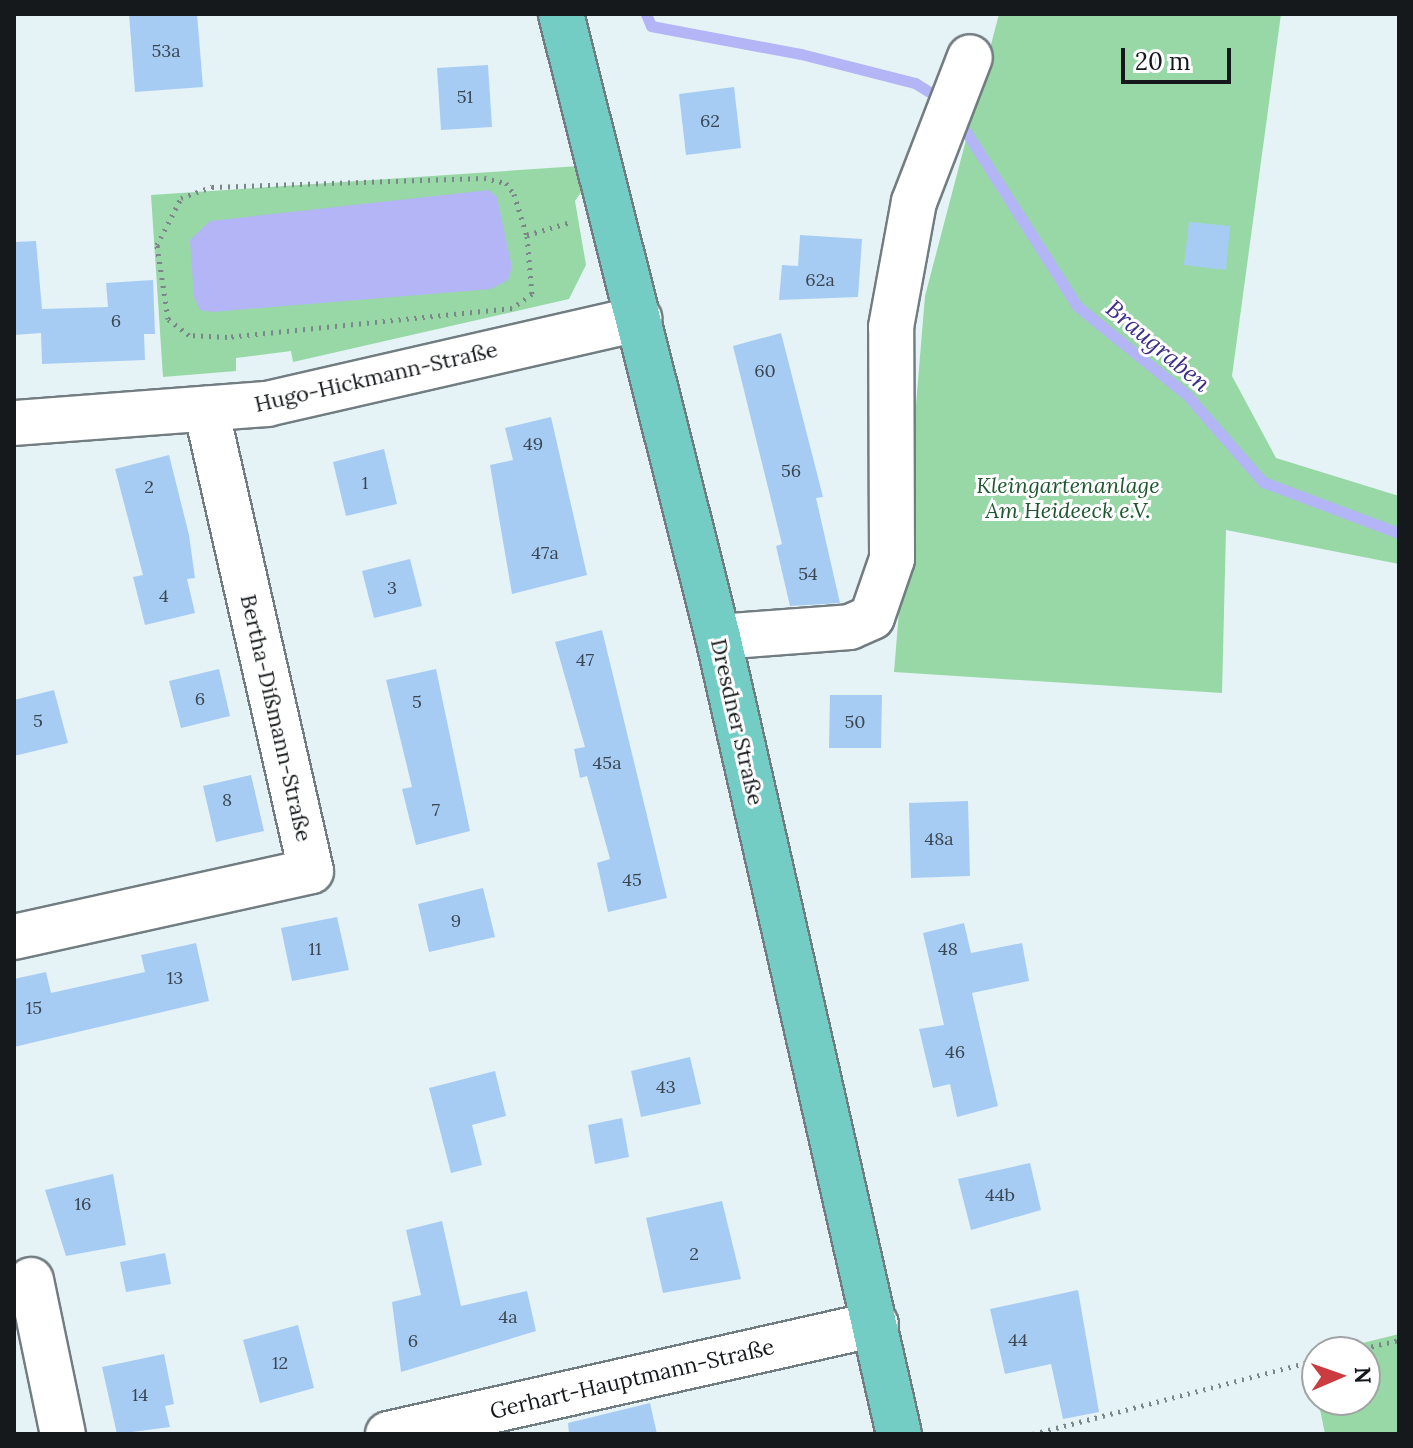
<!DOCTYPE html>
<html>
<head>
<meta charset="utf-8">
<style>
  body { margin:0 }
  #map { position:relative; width:1413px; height:1448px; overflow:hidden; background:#e5f3f6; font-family:Lora,serif }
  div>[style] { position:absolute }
  .green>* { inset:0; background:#97d8a6 }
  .water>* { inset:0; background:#b4b5f6 }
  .stream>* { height:11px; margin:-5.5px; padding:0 5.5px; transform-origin:5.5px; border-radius:5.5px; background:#b4b5f6 }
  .building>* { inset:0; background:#a7ccf4 }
  .path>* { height:5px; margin-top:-2.5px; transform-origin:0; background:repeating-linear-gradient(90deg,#7c8588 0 2px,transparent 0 8px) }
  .roads { filter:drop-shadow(2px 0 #727d81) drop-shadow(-2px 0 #727d81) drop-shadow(0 2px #727d81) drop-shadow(0 -2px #727d81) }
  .minor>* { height:44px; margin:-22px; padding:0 22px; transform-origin:22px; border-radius:22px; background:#fff }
  .major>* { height:44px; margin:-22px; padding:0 22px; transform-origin:22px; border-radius:22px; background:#73cdc5 }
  span { translate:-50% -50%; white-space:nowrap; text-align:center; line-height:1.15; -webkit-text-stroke:6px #fff; paint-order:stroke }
  .number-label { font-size:18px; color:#3a4651 }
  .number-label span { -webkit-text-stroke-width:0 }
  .street-label { font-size:22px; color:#15191b }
  .park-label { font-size:22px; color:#1f5730; font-style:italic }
  .water-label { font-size:24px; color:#3b2e88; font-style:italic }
  .frame { position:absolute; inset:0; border:16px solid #15191b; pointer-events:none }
  .north { position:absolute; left:1301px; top:1336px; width:80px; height:80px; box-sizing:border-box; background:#fff; border:2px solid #a1a3a4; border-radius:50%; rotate:88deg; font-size:22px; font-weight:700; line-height:32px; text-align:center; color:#15191b }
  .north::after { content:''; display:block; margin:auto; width:28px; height:36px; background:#cb3c41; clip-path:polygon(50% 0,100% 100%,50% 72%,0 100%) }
  .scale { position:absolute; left:1121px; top:48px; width:110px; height:36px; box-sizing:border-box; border:4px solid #15191b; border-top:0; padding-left:10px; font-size:24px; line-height:28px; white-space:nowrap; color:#15191b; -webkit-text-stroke:6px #fff; paint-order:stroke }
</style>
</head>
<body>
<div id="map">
  <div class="green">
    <i style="clip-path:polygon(999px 14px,1281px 14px,1232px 376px,1276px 458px,1399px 496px,1399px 564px,1226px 530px,1222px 693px,894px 672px,925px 296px)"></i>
    <i style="clip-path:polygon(579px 166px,584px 188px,575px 201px,586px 265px,569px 299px,293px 362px,291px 351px,236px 358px,236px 371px,163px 377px,151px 195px)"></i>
    <i style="clip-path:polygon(1399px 1334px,1399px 1434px,1325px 1434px,1318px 1400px,1365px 1400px,1365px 1352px,1326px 1352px)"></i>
  </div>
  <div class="water">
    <i style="clip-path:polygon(489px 190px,497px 197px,512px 267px,508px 280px,491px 289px,212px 312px,200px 310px,194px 297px,190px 240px,210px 221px)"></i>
  </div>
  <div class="stream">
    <i style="left:646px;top:14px;width:13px;rotate:67deg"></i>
    <i style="left:651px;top:26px;width:153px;rotate:10.6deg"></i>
    <i style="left:801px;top:54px;width:118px;rotate:14.3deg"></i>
    <i style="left:915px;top:83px;width:32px;rotate:32deg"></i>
    <i style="left:958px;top:119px;width:222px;rotate:57.5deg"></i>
    <i style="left:1077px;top:306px;width:141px;rotate:39deg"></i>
    <i style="left:1187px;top:395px;width:116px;rotate:48.9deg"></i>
    <i style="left:1263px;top:482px;width:145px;rotate:20.6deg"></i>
  </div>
  <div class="building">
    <i style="clip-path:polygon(129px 14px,197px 14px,203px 87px,135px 92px)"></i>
    <i style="clip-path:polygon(488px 65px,492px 127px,441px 130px,437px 68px)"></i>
    <i style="clip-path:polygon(734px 87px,741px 148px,686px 155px,679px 94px)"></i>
    <i style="clip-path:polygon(1189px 222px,1230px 226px,1226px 270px,1184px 265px)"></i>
    <i style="clip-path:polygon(800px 235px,862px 239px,858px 297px,779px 300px,782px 265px,798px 266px)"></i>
    <i style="clip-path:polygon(36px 241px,42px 309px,108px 307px,106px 283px,153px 280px,155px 334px,144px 334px,145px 360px,42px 364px,41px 333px,14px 335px,14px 242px)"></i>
    <i style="clip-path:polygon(781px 333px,823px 497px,816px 498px,840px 603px,790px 606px,776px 546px,782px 544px,733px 346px)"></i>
    <i style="clip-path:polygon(551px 417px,587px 575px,512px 594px,490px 465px,513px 460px,505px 428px)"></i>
    <i style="clip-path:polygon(384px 449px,397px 504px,346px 516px,333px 462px)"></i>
    <i style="clip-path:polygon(169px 455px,189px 535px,195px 578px,187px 579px,195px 613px,145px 625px,133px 577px,143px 575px,115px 469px)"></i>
    <i style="clip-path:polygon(410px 559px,422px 606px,374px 618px,362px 571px)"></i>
    <i style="clip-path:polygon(602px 630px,667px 898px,608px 912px,597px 863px,610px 859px,587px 776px,580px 778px,574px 749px,585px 747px,555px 642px)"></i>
    <i style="clip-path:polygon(219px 669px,230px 716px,181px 728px,169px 681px)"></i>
    <i style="clip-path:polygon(436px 669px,470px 831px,416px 845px,402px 789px,412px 787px,386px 680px)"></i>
    <i style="clip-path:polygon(54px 690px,68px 743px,14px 756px,14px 700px)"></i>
    <i style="clip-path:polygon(830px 695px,882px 695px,881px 748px,829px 748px)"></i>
    <i style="clip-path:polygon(251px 775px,264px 831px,216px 842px,203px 786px)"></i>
    <i style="clip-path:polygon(968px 801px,970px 876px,911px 878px,909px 803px)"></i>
    <i style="clip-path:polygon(483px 888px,495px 937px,429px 952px,418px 904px)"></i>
    <i style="clip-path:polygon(337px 917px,349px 970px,292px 981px,281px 928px)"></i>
    <i style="clip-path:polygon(964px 923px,971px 953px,1022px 943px,1029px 981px,972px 993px,998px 1106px,957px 1117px,950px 1084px,933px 1088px,919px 1029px,944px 1025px,923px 933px)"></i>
    <i style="clip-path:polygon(196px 943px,209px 1001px,14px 1047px,14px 979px,46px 972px,51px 993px,145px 972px,141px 955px)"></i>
    <i style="clip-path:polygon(690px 1057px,701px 1104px,641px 1117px,631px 1071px)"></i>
    <i style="clip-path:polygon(495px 1071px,506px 1116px,472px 1125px,482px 1165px,451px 1173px,429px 1088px)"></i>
    <i style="clip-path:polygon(622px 1118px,629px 1157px,595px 1164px,588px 1125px)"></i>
    <i style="clip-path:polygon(1030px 1163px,1041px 1210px,971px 1230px,958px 1179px)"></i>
    <i style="clip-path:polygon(113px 1174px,126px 1245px,66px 1256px,45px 1190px)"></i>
    <i style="clip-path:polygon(722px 1201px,741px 1279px,663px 1293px,646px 1218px)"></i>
    <i style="clip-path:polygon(442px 1221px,461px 1306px,527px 1291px,536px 1331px,401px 1372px,392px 1302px,421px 1295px,406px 1230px)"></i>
    <i style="clip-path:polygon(165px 1253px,171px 1284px,126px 1292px,120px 1262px)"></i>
    <i style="clip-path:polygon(1078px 1290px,1099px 1412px,1063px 1419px,1051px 1364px,1005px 1374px,990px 1309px)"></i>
    <i style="clip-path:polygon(298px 1325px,314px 1388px,260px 1403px,243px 1340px)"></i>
    <i style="clip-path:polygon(164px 1354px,174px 1404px,165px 1406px,170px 1427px,117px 1434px,102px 1367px)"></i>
    <i style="clip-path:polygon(650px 1403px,657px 1434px,569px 1434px,568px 1423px)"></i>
  </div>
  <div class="path">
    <i style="left:484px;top:178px;width:23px;rotate:13deg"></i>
    <i style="left:506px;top:183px;width:14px;rotate:54deg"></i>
    <i style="left:514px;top:194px;width:44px;rotate:72.8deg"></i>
    <i style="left:527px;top:236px;width:58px;rotate:85.1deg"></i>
    <i style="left:532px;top:294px;width:24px;rotate:145deg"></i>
    <i style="left:512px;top:308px;width:286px;rotate:174.2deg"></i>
    <i style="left:227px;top:337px;width:38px;rotate:-177deg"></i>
    <i style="left:189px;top:335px;width:26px;rotate:-143deg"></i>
    <i style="left:168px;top:319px;width:75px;rotate:-98.5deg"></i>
    <i style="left:157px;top:245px;width:53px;rotate:-62.9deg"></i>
    <i style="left:181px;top:198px;width:33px;rotate:-20deg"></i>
    <i style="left:212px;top:187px;width:272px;rotate:-1.9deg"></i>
    <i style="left:527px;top:235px;width:46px;rotate:-16.5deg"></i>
    <i style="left:1348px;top:1352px;width:52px;rotate:-13.2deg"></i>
    <i style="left:1033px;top:1434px;width:293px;rotate:-14.6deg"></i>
  </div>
  <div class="roads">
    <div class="minor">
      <i style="left:14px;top:423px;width:254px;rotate:-4.3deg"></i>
      <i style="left:267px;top:404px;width:382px;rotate:-12.9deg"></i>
      <i style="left:718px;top:637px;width:132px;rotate:-4.3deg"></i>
      <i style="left:850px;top:627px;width:24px;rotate:-24deg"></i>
      <i style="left:872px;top:617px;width:61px;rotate:-71deg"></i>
      <i style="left:892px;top:559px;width:232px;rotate:-90.2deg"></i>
      <i style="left:891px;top:327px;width:127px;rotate:-79.6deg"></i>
      <i style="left:914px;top:202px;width:155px;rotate:-68.9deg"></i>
      <i style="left:14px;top:937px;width:304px;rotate:-12.5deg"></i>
      <i style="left:311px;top:871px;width:474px;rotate:-102.8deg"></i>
      <i style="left:31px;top:1280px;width:157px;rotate:78.3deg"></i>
      <i style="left:388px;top:1434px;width:500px;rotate:-12.7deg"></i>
    </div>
    <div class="major">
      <i style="left:561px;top:14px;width:642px;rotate:75.86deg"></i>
      <i style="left:718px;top:637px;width:817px;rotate:77.21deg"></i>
    </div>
  </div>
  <div class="number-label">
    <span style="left:166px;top:51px">53a</span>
    <span style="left:465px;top:97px">51</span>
    <span style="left:710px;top:121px">62</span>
    <span style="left:820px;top:280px">62a</span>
    <span style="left:116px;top:321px">6</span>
    <span style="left:765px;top:371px">60</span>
    <span style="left:533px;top:444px">49</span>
    <span style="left:791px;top:471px">56</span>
    <span style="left:365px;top:483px">1</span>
    <span style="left:149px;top:487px">2</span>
    <span style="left:545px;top:553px">47a</span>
    <span style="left:808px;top:574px">54</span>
    <span style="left:392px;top:588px">3</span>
    <span style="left:164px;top:596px">4</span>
    <span style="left:585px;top:660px">47</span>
    <span style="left:200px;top:699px">6</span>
    <span style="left:417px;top:702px">5</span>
    <span style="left:38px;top:721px">5</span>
    <span style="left:855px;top:722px">50</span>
    <span style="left:607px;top:763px">45a</span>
    <span style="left:227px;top:800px">8</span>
    <span style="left:436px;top:810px">7</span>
    <span style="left:939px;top:839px">48a</span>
    <span style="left:632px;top:880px">45</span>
    <span style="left:456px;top:921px">9</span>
    <span style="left:315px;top:949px">11</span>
    <span style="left:948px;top:949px">48</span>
    <span style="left:175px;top:978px">13</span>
    <span style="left:34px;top:1008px">15</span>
    <span style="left:955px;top:1052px">46</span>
    <span style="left:666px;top:1087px">43</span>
    <span style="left:1000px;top:1195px">44b</span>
    <span style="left:83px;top:1204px">16</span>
    <span style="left:694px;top:1254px">2</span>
    <span style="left:508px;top:1317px">4a</span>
    <span style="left:1018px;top:1340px">44</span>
    <span style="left:413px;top:1341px">6</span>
    <span style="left:280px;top:1363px">12</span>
    <span style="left:140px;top:1395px">14</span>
  </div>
  <div class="street-label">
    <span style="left:376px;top:377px;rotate:-13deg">Hugo-Hickmann-Straße</span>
    <span style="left:276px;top:718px;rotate:77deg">Bertha-Dißmann-Straße</span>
    <span style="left:737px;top:722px;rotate:77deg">Dresdner Straße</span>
    <span style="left:632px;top:1379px;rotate:-13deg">Gerhart-Hauptmann-Straße</span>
  </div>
  <div class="park-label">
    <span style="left:1068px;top:498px">Kleingartenanlage<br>Am Heideeck e.V.</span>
  </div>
  <div class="water-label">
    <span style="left:1158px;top:346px;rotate:40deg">Braugraben</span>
  </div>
  <div class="frame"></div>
  <div class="north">N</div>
  <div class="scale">20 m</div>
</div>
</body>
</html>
